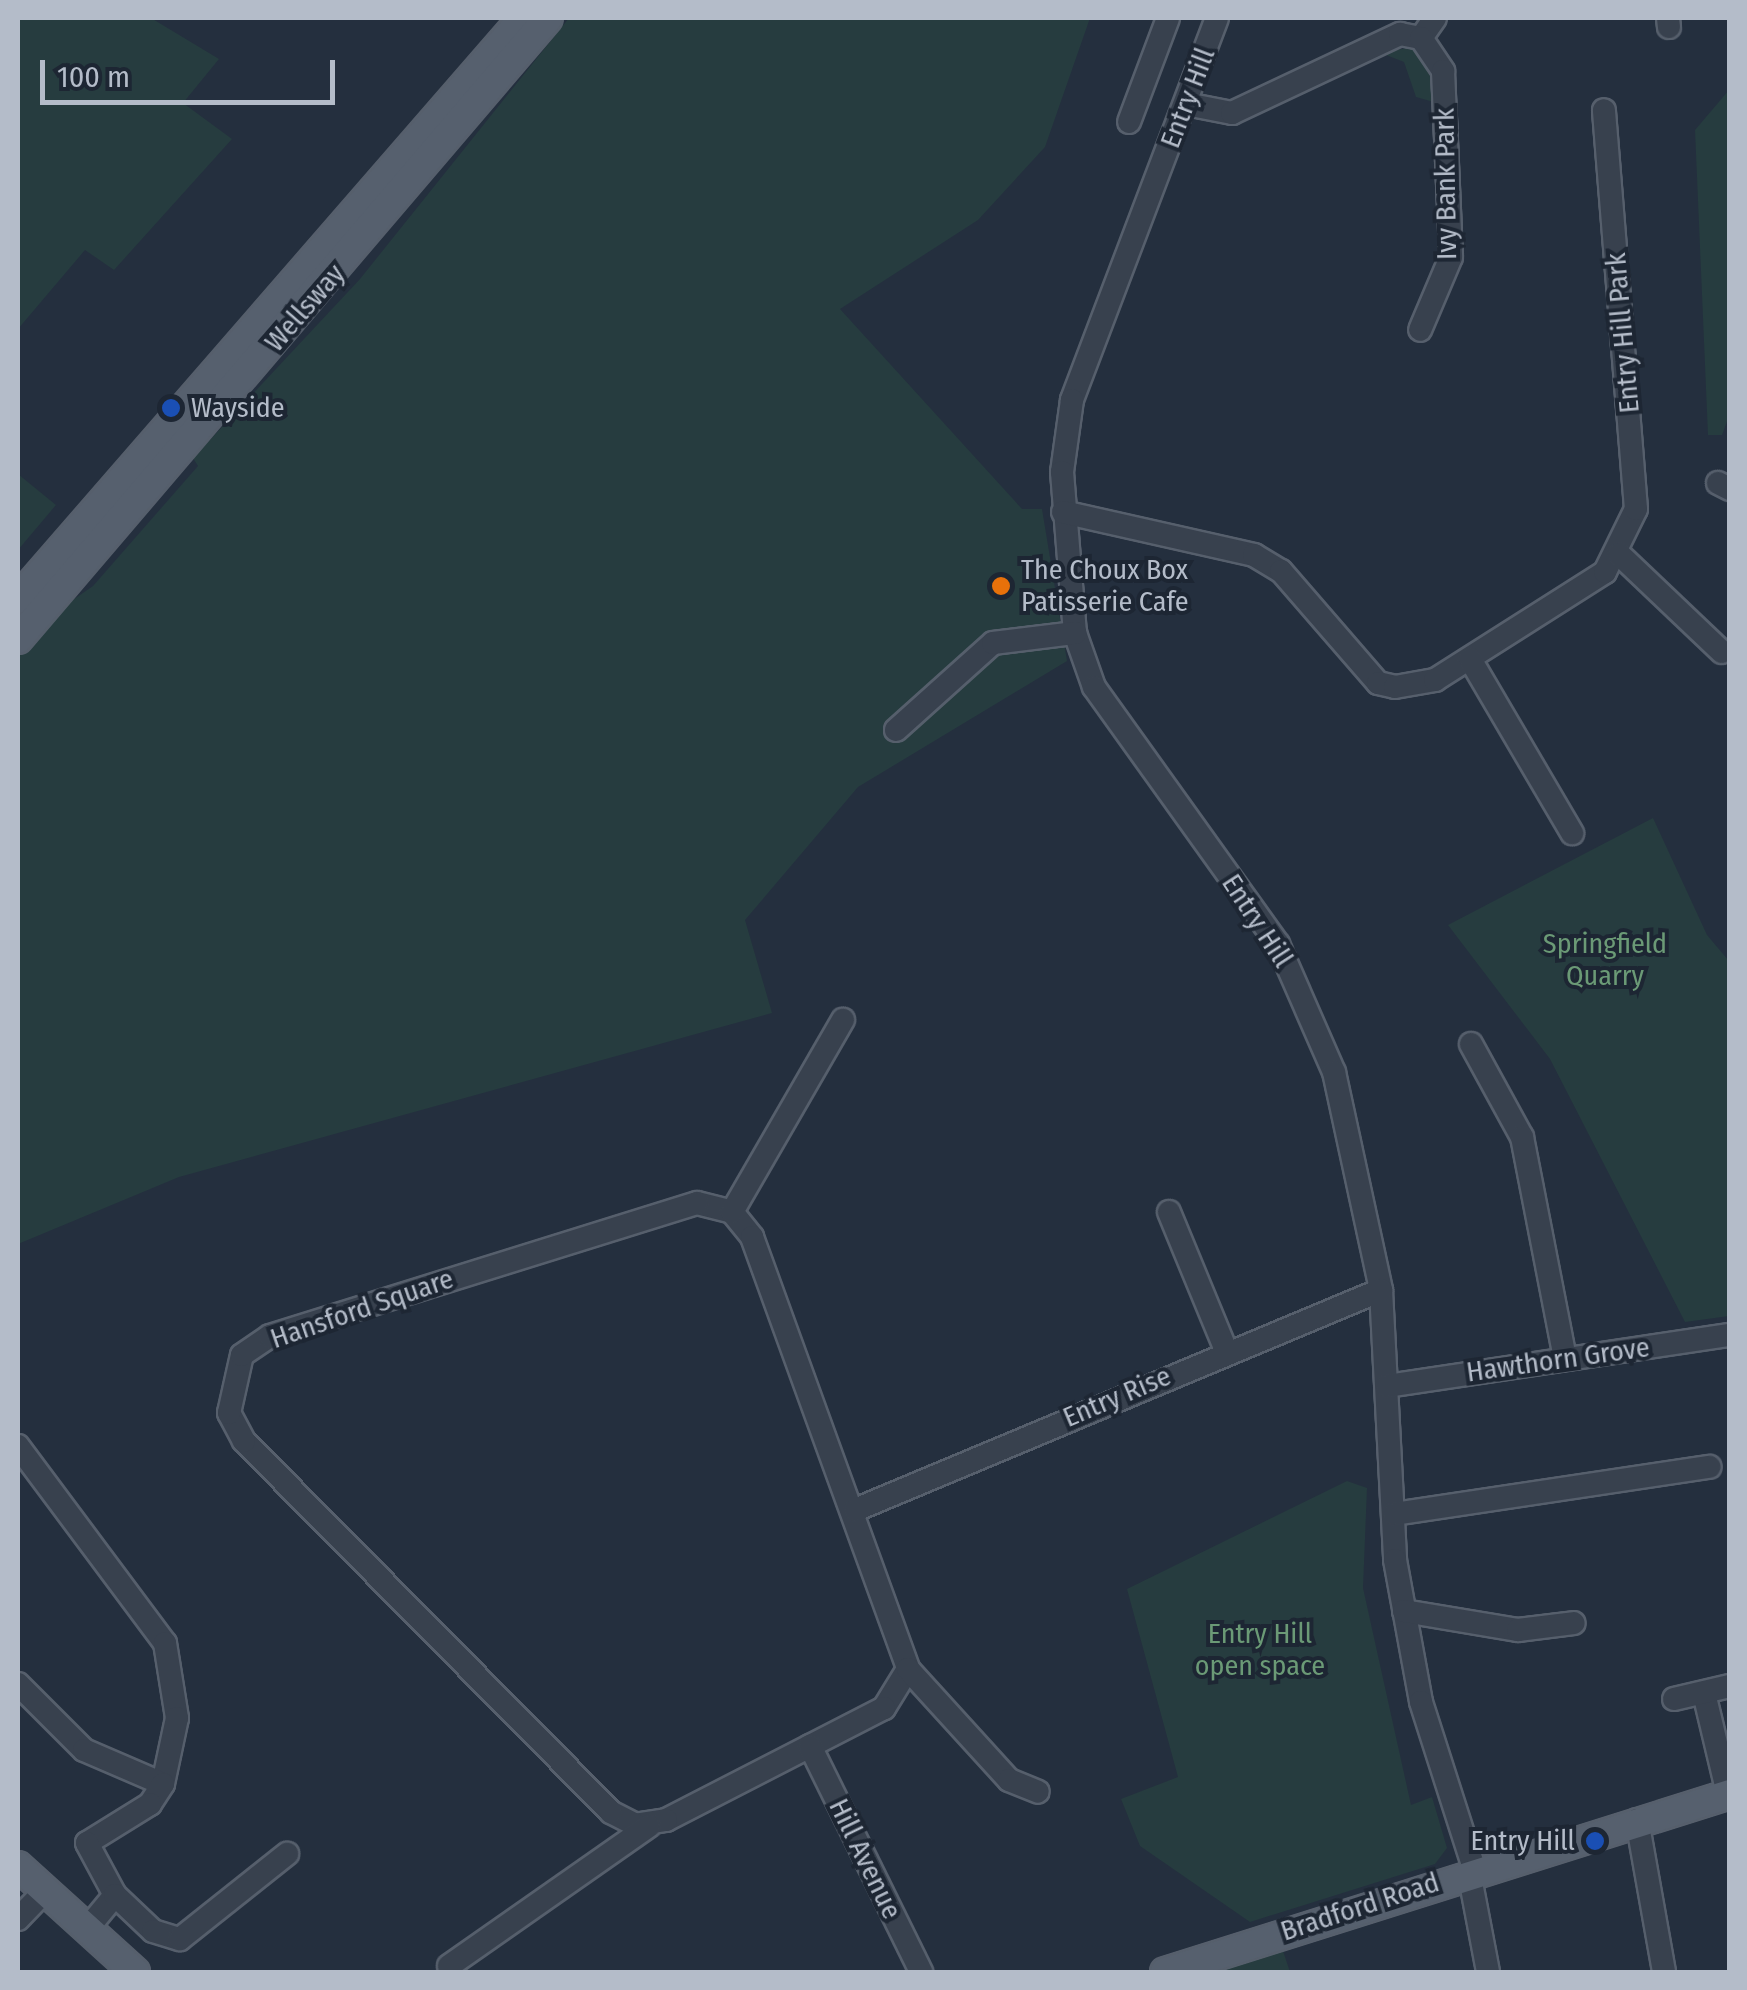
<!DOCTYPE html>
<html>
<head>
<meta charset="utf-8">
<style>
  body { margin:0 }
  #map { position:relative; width:1747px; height:1990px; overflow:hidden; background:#242f3e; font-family:"Fira Sans Condensed",sans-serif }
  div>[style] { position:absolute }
  .green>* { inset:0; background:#263c3f }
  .roads { filter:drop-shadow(2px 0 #565f6c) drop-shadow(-2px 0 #565f6c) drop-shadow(0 2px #565f6c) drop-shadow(0 -2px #565f6c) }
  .minor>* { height:22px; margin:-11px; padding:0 11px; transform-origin:11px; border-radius:11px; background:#38414e }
  .major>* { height:28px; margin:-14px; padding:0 14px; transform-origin:14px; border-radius:14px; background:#56606e }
  .dots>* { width:28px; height:28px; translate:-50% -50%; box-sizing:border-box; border:5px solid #1d2633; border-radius:50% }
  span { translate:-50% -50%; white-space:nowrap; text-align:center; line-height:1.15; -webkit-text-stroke:8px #1d2633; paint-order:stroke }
  .street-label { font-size:28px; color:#b4bcc9 }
  .poi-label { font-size:28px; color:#b4bcc9 }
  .left { translate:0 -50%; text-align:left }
  .right { translate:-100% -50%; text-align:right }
  .park-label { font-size:28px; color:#6b9a76 }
  .frame { position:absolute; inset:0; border:20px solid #b4bcc9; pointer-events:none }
  .scale { position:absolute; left:40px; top:60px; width:295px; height:45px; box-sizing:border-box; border:5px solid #b4bcc9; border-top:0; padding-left:12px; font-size:30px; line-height:35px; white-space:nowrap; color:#b4bcc9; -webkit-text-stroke:8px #1d2633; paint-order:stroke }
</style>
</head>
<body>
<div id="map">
  <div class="green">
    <i style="clip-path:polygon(18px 18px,151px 18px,219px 59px,183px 103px,232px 139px,114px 270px,85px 250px,18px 329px)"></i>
    <i style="clip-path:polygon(569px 18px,1090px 18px,1045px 147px,978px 220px,840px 309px,1022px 509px,1042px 509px,1067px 661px,858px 787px,745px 920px,772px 1013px,179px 1177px,18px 1244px,18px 657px,44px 620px,93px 586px,198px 466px,193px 458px,360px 279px)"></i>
    <i style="clip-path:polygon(1412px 47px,1430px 61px,1437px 103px,1416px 97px,1404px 62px,1381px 53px)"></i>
    <i style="clip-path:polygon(1729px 90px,1729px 416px,1722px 435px,1708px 435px,1695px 130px)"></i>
    <i style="clip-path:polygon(18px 474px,56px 505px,18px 550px)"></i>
    <i style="clip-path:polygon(1653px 818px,1707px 935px,1729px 961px,1729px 1316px,1685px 1322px,1550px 1059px,1448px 925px)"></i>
    <i style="clip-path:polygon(1347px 1481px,1367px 1488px,1363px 1588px,1411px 1805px,1432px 1797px,1447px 1848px,1435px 1864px,1250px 1922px,1140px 1846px,1121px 1799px,1178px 1777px,1127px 1589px)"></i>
    <i style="clip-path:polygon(1282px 1948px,1290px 1972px,1216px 1972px)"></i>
  </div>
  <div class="roads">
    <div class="minor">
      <i style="left:1217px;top:18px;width:409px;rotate:110.8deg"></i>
      <i style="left:1072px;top:400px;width:73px;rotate:97.9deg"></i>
      <i style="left:1062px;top:472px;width:162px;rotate:85.4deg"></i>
      <i style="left:1075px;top:633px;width:57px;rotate:70.6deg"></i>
      <i style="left:1094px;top:687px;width:316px;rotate:54.4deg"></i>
      <i style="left:1278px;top:944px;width:140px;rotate:66.4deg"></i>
      <i style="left:1334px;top:1072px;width:223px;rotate:77.8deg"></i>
      <i style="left:1381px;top:1290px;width:270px;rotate:87deg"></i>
      <i style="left:1395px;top:1560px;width:144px;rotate:79.6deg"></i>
      <i style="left:1421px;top:1702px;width:177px;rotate:72.3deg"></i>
      <i style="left:1668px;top:18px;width:9px;rotate:84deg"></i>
      <i style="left:1421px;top:38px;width:24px;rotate:-55deg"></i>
      <i style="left:1186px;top:104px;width:47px;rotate:11.1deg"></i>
      <i style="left:1232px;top:113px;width:186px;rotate:-25.2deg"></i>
      <i style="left:1400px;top:34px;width:21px;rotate:11deg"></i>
      <i style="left:1421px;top:38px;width:40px;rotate:56deg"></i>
      <i style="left:1443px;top:71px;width:186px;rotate:87.5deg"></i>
      <i style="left:1451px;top:257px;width:79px;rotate:113deg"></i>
      <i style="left:1129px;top:122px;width:111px;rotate:-69.4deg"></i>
      <i style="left:1718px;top:483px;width:13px;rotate:27deg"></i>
      <i style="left:1063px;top:512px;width:196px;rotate:12.7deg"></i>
      <i style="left:1254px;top:555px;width:31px;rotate:31deg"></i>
      <i style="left:1281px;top:571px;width:148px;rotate:49.1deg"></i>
      <i style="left:1378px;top:683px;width:17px;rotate:13deg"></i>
      <i style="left:1395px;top:687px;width:41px;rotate:-9.9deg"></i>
      <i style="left:1435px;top:680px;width:201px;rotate:-32.4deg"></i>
      <i style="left:1605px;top:572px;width:70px;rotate:-63.8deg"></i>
      <i style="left:1636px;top:509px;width:400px;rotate:-94.6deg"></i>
      <i style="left:1619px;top:554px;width:142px;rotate:43.6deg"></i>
      <i style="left:1470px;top:659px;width:202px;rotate:59.6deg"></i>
      <i style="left:896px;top:730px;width:130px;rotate:-41.9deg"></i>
      <i style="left:993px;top:643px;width:83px;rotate:-7deg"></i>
      <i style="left:1471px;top:1044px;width:106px;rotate:61.3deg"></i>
      <i style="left:1522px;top:1137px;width:226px;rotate:79deg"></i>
      <i style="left:697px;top:1203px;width:36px;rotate:14deg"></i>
      <i style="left:732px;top:1212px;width:32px;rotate:51deg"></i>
      <i style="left:752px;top:1237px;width:459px;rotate:70.1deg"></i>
      <i style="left:908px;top:1669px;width:46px;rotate:121.6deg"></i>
      <i style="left:884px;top:1708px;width:245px;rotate:152.8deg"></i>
      <i style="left:666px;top:1820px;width:30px;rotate:171deg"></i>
      <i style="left:636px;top:1825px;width:28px;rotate:-153deg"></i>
      <i style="left:611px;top:1812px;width:522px;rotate:-134.69deg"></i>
      <i style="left:244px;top:1441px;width:32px;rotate:-118deg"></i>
      <i style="left:229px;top:1413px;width:59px;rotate:-77.4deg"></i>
      <i style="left:242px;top:1355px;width:34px;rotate:-34deg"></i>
      <i style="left:270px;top:1336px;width:447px;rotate:-17.3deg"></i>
      <i style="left:732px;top:1212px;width:222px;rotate:-60deg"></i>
      <i style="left:1169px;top:1212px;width:149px;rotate:67.6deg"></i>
      <i style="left:1387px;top:1386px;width:347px;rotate:-8.5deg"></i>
      <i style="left:18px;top:1446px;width:246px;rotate:53.3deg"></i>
      <i style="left:165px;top:1643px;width:76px;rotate:80.9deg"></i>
      <i style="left:177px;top:1718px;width:67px;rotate:102deg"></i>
      <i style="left:855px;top:1510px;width:570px;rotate:-22.7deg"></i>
      <i style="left:1394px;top:1514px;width:319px;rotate:-8.5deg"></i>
      <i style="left:1404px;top:1611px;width:116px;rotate:9.5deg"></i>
      <i style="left:1518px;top:1630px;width:56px;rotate:-7.1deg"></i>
      <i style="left:908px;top:1669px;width:150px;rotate:47.7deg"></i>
      <i style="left:1009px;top:1780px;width:31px;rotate:22deg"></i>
      <i style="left:18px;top:1684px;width:93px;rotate:45deg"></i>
      <i style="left:84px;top:1750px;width:86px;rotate:23.3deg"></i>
      <i style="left:163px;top:1784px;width:24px;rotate:123deg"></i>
      <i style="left:150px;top:1804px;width:74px;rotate:148.2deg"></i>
      <i style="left:87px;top:1843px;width:59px;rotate:61.7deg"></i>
      <i style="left:115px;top:1895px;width:44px;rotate:129.5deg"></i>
      <i style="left:1704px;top:1693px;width:104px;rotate:76.6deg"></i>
      <i style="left:1674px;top:1699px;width:57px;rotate:-13.1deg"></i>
      <i style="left:810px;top:1746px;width:252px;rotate:63.8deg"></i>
      <i style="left:1637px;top:1820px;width:154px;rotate:79.9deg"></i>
      <i style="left:1469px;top:1872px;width:102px;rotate:79.2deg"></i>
      <i style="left:115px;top:1895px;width:52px;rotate:43.5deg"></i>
      <i style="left:153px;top:1931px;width:28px;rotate:17deg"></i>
      <i style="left:180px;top:1939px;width:137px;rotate:-38.5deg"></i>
      <i style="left:18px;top:1919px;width:39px;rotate:-46deg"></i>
      <i style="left:449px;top:1966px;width:244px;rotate:-35deg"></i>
    </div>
    <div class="major">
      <i style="left:18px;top:599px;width:770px;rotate:-49deg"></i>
      <i style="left:18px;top:639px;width:816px;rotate:-49.52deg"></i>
      <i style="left:18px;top:1866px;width:158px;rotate:42.2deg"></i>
      <i style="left:1165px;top:1972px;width:592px;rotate:-17.49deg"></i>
    </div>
  </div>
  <div class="dots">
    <i style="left:171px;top:408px;background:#1a4fb4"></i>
    <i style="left:1001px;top:586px;background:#e8710a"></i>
    <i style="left:1595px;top:1841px;background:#1a4fb4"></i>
  </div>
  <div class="street-label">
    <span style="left:1188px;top:98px;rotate:-69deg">Entry Hill</span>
    <span style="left:1446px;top:184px;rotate:-91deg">Ivy Bank Park</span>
    <span style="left:305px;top:308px;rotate:-49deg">Wellsway</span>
    <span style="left:1623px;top:333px;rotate:-95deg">Entry Hill Park</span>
    <span style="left:1257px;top:921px;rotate:57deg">Entry Hill</span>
    <span style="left:362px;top:1309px;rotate:-19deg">Hansford Square</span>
    <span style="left:1558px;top:1360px;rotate:-8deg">Hawthorn Grove</span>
    <span style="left:1117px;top:1397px;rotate:-23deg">Entry Rise</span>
    <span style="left:865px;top:1859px;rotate:64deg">Hill Avenue</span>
    <span style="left:1360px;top:1907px;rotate:-18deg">Bradford Road</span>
  </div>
  <div class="poi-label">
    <span class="left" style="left:191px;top:408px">Wayside</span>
    <span class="left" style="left:1021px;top:586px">The Choux Box<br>Patisserie Cafe</span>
    <span class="right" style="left:1575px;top:1841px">Entry Hill</span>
  </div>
  <div class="park-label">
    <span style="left:1605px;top:960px">Springfield<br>Quarry</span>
    <span style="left:1260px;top:1650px">Entry Hill<br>open space</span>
  </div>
  <div class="frame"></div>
  <div class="scale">100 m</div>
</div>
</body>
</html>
